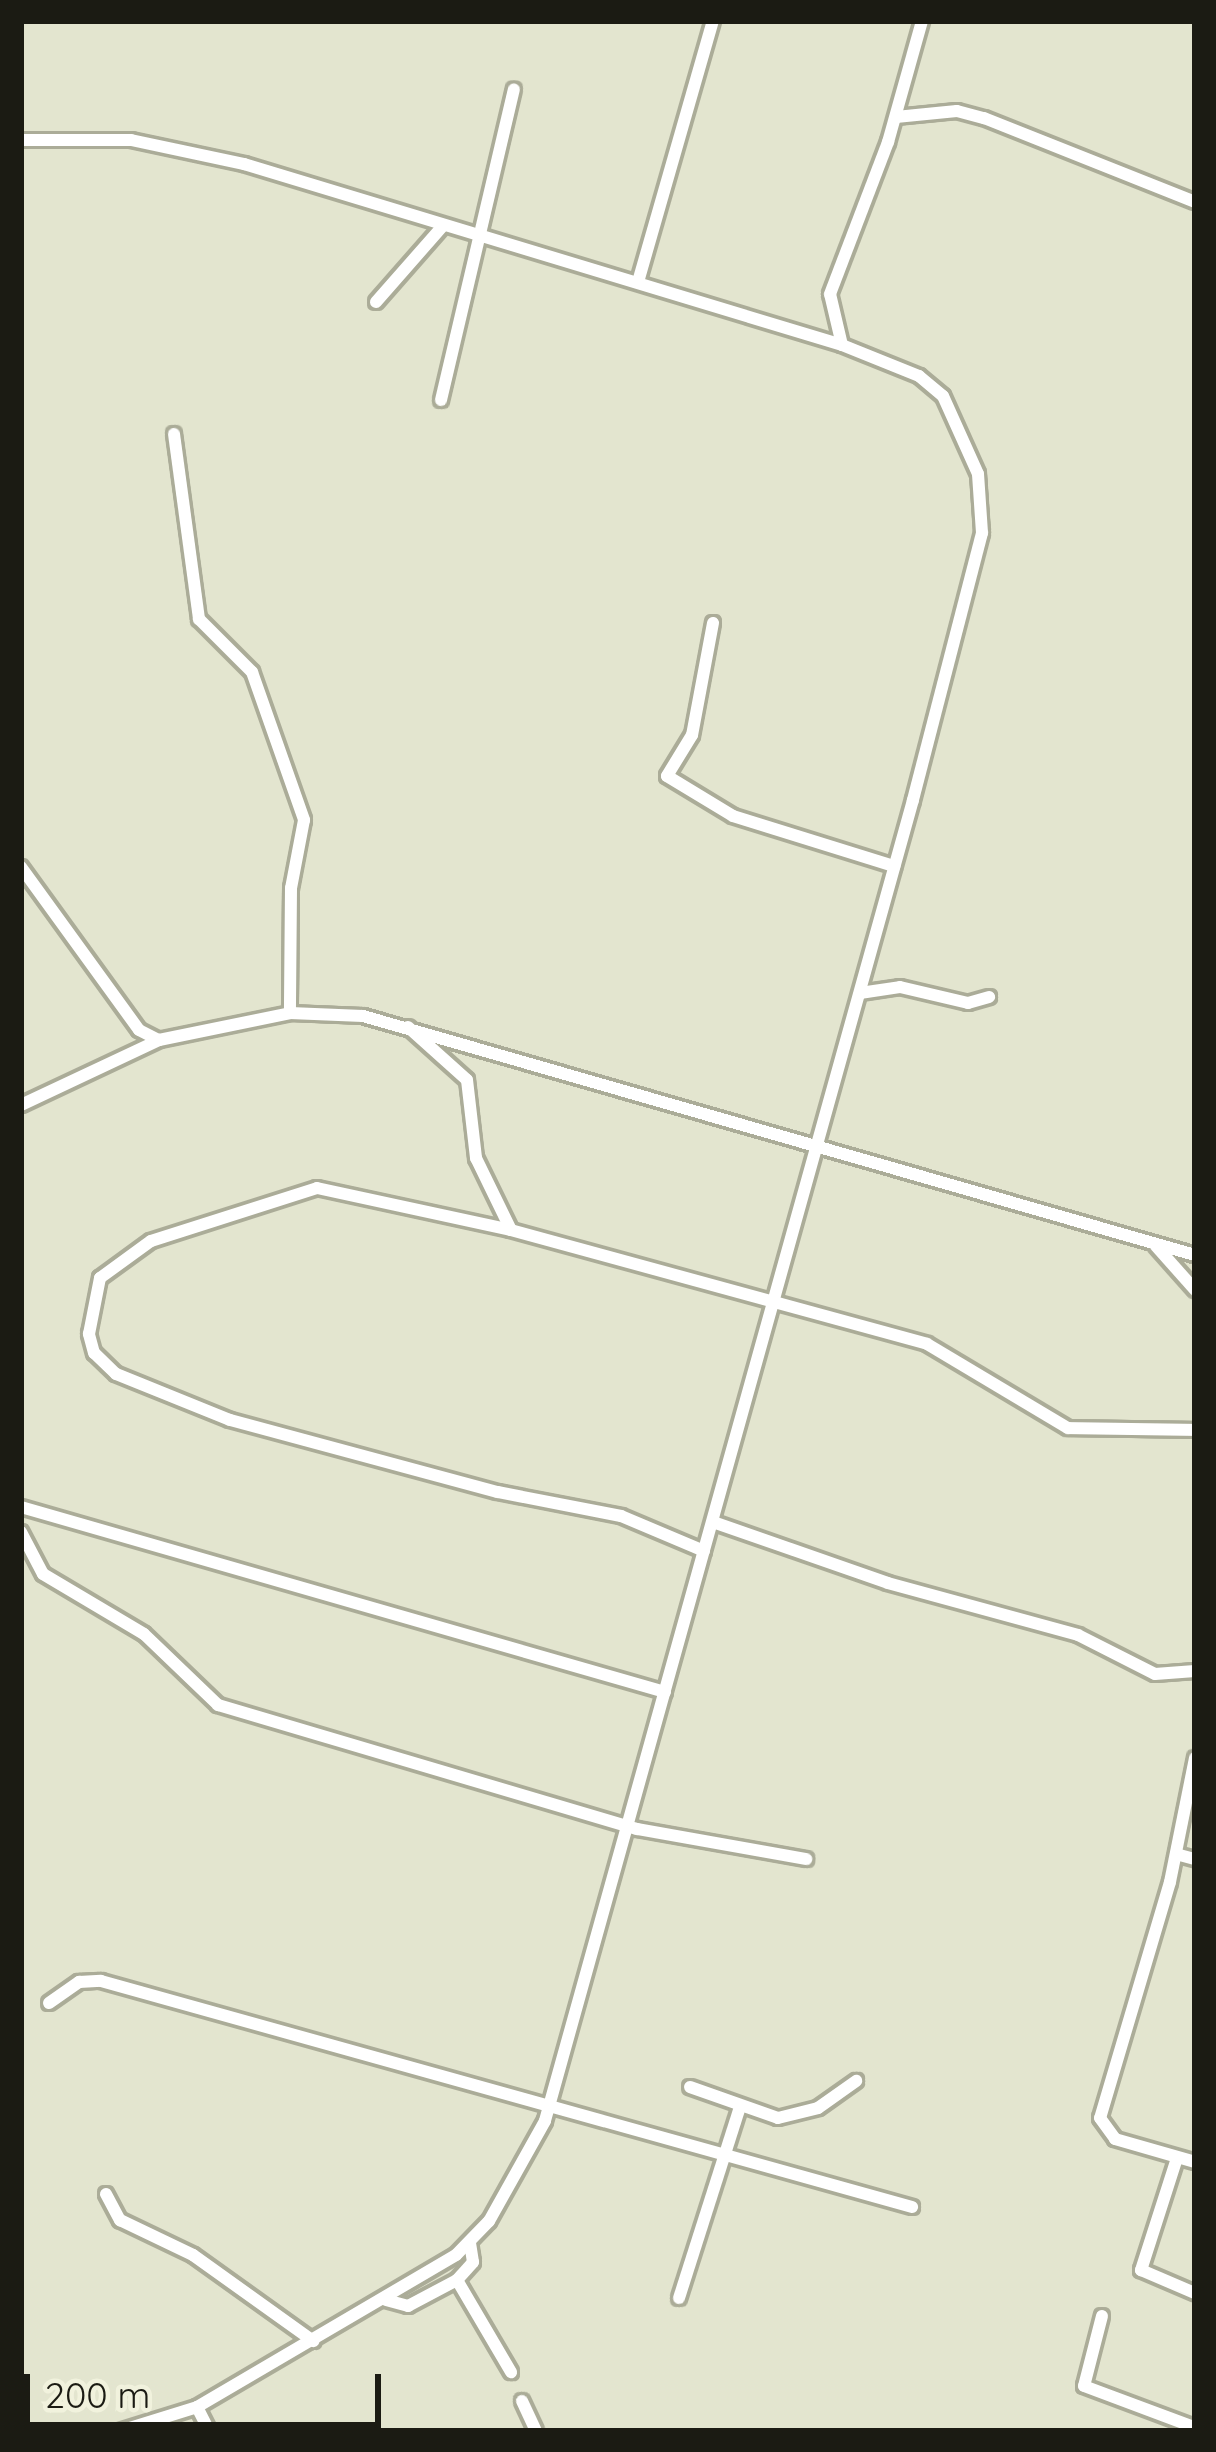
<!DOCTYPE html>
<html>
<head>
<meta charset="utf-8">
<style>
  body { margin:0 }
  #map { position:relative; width:1216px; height:2452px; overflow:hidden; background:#e3e5cf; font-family:Quicksand,sans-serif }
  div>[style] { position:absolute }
  .roads { filter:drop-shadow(3px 0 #abac98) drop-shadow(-3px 0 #abac98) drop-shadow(0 3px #abac98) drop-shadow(0 -3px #abac98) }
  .street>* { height:12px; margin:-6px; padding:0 6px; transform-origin:6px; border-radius:6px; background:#fff }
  span { translate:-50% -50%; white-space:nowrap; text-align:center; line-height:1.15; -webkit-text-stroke:12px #f1f2dd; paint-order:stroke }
  .frame { position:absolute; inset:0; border:24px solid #1b1b13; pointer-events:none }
  .scale { position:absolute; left:24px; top:2374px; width:357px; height:54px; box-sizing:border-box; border:6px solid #1b1b13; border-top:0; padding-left:15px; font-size:36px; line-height:42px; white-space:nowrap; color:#1b1b13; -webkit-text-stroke:9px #f1f2dd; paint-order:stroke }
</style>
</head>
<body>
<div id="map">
  <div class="roads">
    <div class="street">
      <i style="left:896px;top:117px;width:61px;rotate:-5.6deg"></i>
      <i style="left:957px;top:111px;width:28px;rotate:15deg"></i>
      <i style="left:984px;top:118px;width:227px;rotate:21.7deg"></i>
      <i style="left:21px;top:140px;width:110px"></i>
      <i style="left:131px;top:140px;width:116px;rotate:12deg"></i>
      <i style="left:244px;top:164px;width:625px;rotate:16.84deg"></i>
      <i style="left:842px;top:345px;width:83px;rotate:21.9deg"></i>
      <i style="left:919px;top:376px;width:31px;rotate:40deg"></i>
      <i style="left:943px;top:396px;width:85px;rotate:65.8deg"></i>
      <i style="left:978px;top:474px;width:59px;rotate:86.1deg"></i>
      <i style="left:982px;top:533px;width:276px;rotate:104.5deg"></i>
      <i style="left:913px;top:800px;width:1371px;rotate:105.57deg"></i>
      <i style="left:545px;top:2121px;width:115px;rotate:119.2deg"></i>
      <i style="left:489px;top:2221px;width:47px;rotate:134.1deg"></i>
      <i style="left:456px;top:2255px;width:300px;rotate:149.6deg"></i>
      <i style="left:638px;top:282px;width:272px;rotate:-74deg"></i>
      <i style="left:376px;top:302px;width:100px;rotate:-48.7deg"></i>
      <i style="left:842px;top:345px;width:52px;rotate:-103.2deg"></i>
      <i style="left:830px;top:294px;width:163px;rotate:-69.1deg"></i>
      <i style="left:888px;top:142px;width:126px;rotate:-74.3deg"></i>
      <i style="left:441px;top:400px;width:319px;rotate:-76.8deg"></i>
      <i style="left:174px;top:434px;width:187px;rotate:82.3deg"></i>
      <i style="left:199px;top:619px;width:75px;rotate:45deg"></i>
      <i style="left:252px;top:672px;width:157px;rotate:70.6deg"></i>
      <i style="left:304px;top:820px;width:69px;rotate:100.8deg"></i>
      <i style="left:291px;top:888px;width:125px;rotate:90.5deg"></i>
      <i style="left:713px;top:623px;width:114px;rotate:100.6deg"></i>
      <i style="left:692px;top:735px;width:48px;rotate:121.4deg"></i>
      <i style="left:667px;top:776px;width:77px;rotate:31.2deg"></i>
      <i style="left:733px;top:816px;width:169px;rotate:17.3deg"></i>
      <i style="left:21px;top:867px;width:201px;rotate:54.1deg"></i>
      <i style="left:139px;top:1030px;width:22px;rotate:27deg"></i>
      <i style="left:860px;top:993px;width:40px;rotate:-8.5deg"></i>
      <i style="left:900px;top:987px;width:70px;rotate:13.2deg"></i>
      <i style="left:968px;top:1003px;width:22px;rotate:-16deg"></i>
      <i style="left:408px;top:1027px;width:79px;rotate:41.9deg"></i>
      <i style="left:467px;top:1080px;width:79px;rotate:83.4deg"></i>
      <i style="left:476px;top:1158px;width:80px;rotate:64.1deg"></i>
      <i style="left:21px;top:1105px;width:153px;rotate:-25.2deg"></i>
      <i style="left:159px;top:1040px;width:134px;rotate:-11.6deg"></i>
      <i style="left:290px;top:1013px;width:73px;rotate:2.4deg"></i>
      <i style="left:363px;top:1016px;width:866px;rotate:16.03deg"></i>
      <i style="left:1156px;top:1246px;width:59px;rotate:48.4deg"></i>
      <i style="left:21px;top:1507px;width:670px;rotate:16.03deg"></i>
      <i style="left:713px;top:1522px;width:185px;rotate:19.2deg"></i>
      <i style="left:888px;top:1583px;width:197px;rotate:15.3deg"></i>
      <i style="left:1078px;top:1635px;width:86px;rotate:26.9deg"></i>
      <i style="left:1155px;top:1674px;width:40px;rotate:-4.3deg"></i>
      <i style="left:21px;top:1532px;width:47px;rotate:62.4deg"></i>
      <i style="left:43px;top:1574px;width:117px;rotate:30.7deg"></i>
      <i style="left:144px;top:1634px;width:103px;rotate:43.8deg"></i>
      <i style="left:218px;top:1705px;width:437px;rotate:16.5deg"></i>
      <i style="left:637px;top:1829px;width:172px;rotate:10.1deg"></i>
      <i style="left:704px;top:1551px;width:90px;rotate:-157.1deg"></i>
      <i style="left:621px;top:1516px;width:126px;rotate:-169deg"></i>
      <i style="left:497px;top:1492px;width:277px;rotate:-164.9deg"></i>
      <i style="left:230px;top:1420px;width:123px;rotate:-158deg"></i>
      <i style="left:116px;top:1374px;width:30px;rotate:-136deg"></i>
      <i style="left:94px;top:1353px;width:20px;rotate:-105deg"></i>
      <i style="left:89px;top:1334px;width:57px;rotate:-78.9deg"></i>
      <i style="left:100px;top:1278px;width:63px;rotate:-36deg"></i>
      <i style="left:151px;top:1241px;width:174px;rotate:-17.7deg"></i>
      <i style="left:317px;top:1188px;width:198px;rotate:12.2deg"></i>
      <i style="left:511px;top:1230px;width:431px;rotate:15.3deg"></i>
      <i style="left:927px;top:1344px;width:164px;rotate:30.8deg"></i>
      <i style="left:1068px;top:1428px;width:127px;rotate:0.9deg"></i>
      <i style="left:1195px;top:1758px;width:126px;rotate:101.4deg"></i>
      <i style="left:1170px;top:1882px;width:246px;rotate:106.5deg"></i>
      <i style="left:1100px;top:2118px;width:26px;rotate:54deg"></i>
      <i style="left:1115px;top:2139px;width:83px;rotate:16deg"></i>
      <i style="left:1176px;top:1854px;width:20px;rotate:15deg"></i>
      <i style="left:49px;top:2003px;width:37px;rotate:-35deg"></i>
      <i style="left:79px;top:1982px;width:22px;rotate:-3deg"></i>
      <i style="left:101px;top:1981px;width:842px;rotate:15.57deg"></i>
      <i style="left:690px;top:2087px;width:93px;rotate:19.4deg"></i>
      <i style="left:778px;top:2118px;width:41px;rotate:-14deg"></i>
      <i style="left:818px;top:2108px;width:47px;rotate:-35.4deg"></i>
      <i style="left:1177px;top:2158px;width:118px;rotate:107.8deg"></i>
      <i style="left:1141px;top:2270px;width:59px;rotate:23.1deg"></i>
      <i style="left:106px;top:2194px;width:30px;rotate:62deg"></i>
      <i style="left:120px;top:2220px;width:81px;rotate:25.6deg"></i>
      <i style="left:193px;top:2255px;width:148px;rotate:35.6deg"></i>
      <i style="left:457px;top:2280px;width:24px;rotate:-48deg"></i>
      <i style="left:473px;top:2262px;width:20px;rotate:-99deg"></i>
      <i style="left:679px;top:2298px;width:201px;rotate:-72.3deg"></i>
      <i style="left:386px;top:2300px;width:23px;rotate:15deg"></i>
      <i style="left:408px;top:2306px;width:55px;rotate:-28deg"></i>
      <i style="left:457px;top:2280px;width:107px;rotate:59.6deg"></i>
      <i style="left:1102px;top:2316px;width:72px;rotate:104.4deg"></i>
      <i style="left:1084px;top:2386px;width:114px;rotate:20.5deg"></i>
      <i style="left:522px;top:2401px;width:33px;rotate:65deg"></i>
      <i style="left:120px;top:2431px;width:81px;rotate:-17.3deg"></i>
      <i style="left:197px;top:2407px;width:27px;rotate:63deg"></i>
    </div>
  </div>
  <div class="frame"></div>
  <div class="scale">200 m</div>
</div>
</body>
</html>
